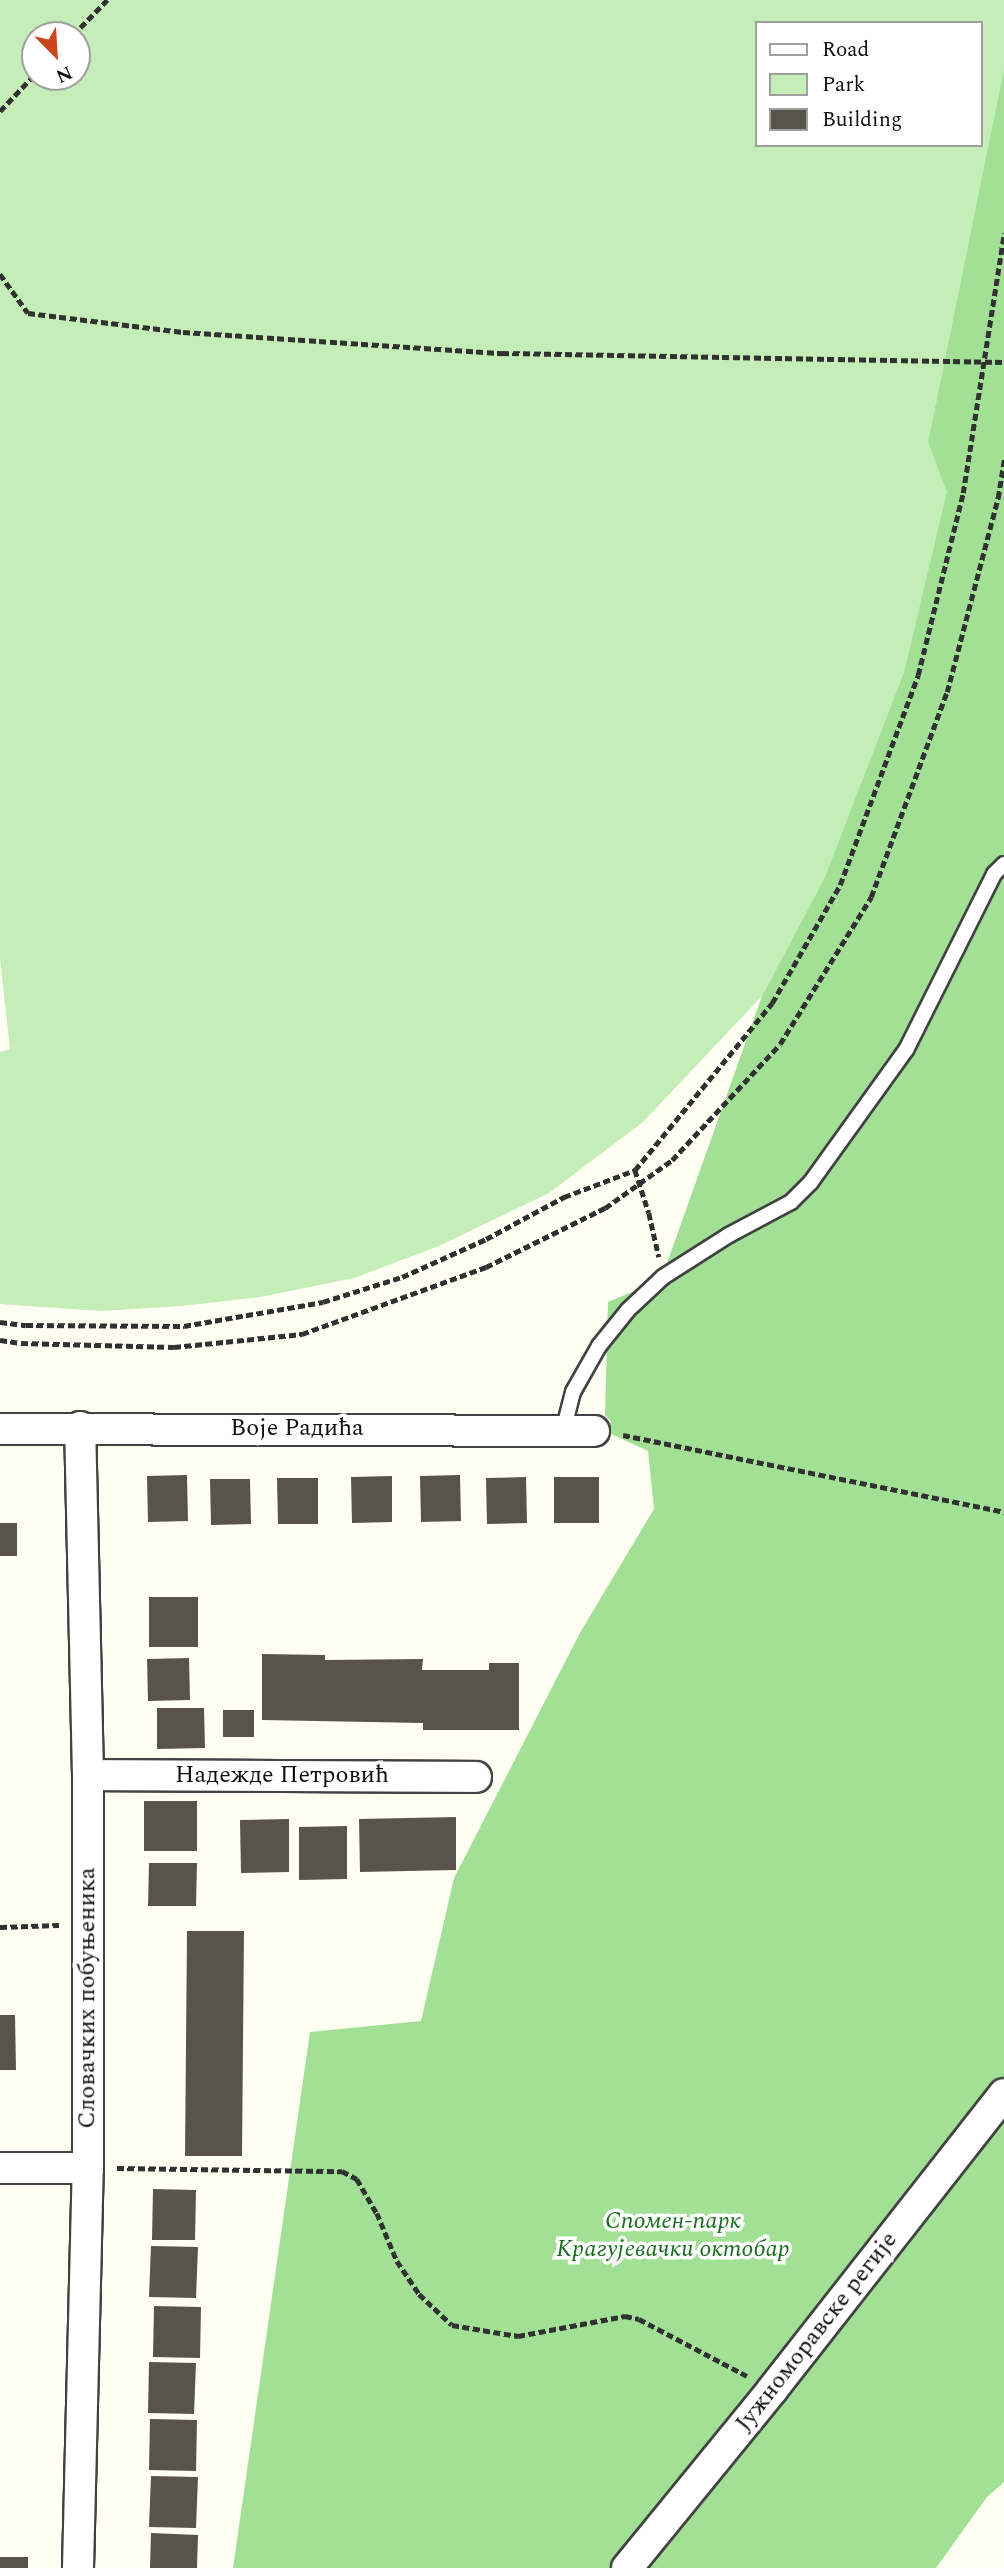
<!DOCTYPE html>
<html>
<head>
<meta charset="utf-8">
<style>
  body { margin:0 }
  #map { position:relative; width:1004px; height:2568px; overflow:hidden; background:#fefff2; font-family:Spectral,serif }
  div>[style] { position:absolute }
  .green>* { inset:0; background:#c4edb7 }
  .forest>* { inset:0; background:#a2e095 }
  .building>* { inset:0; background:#59544b }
  .path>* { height:4.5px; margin-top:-2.25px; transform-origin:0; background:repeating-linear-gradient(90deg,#313131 0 7px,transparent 0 10.5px) }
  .roads { filter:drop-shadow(2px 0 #424242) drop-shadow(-2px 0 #424242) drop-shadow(0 2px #424242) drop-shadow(0 -2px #424242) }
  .lane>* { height:14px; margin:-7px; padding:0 7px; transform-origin:7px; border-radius:7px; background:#fff }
  .street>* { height:30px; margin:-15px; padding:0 15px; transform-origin:15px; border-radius:15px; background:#fff }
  span { translate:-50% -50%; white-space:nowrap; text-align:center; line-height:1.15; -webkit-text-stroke:7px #fff; paint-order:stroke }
  .street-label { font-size:24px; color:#0f0f0f }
  .park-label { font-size:24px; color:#196d1f; font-style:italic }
  .legend { position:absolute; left:755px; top:21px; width:228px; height:126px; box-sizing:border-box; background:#fff; border:2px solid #9f9f9f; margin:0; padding:9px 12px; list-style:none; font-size:21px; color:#0f0f0f }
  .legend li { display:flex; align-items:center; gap:14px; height:35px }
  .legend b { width:35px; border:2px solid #9f9f9f }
  .north { position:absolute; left:21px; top:21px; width:70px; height:70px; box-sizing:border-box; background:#fff; border:2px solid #9f9f9f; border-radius:50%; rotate:156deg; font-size:19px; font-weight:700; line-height:28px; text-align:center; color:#0f0f0f }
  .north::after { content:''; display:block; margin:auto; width:24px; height:32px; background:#cc441b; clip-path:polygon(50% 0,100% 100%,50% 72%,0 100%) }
</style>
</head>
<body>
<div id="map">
  <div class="green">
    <i style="clip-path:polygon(evenodd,0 0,1004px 0,1004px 68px,928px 442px,948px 492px,904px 672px,824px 879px,762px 996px,643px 1122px,549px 1193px,439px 1246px,354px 1278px,260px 1297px,181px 1306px,100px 1311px,0 1304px,0 1052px,10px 1049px,0 958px,0 0,757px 23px,981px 23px,981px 145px,757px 145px,757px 23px,0 0,35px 35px,77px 35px,77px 77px,35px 77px,35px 35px)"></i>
  </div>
  <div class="forest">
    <i style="clip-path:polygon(1004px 68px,1004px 2482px,987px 2497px,936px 2568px,233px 2568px,310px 2032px,421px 2021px,454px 1878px,581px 1631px,654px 1509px,648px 1451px,607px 1432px,611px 1421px,605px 1415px,608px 1302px,661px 1280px,762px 996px,824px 879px,904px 672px,947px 492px,928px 442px)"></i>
  </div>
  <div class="building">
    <i style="clip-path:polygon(187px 1475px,188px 1521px,148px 1522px,147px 1476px)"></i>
    <i style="clip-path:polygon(460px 1475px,461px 1521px,421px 1522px,420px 1476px)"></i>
    <i style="clip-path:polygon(392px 1476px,392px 1522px,352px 1523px,351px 1477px)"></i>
    <i style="clip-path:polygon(526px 1477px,527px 1523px,487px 1524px,486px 1478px)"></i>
    <i style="clip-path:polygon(554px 1477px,599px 1477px,599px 1523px,554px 1523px)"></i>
    <i style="clip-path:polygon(277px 1478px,318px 1478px,318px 1524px,278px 1524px)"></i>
    <i style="clip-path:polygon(210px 1479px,250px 1479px,251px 1524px,211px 1525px)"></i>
    <i style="clip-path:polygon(0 1523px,17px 1523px,17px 1556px,0 1556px)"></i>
    <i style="clip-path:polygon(149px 1597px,198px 1597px,198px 1647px,149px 1647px)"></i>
    <i style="clip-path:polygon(262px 1654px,325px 1655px,325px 1660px,423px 1659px,422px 1670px,489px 1670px,489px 1663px,519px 1663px,519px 1730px,423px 1730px,423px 1723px,262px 1720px)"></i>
    <i style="clip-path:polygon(189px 1658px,190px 1700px,148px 1701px,147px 1659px)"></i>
    <i style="clip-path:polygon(157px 1708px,204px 1708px,205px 1748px,157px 1749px)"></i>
    <i style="clip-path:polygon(223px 1710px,254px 1710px,254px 1737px,223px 1737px)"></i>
    <i style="clip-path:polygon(144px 1801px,197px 1801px,197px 1851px,144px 1851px)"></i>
    <i style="clip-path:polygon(456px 1817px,456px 1870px,360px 1872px,359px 1819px)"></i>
    <i style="clip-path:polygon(289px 1819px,289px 1872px,241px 1873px,240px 1820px)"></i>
    <i style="clip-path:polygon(347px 1826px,347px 1879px,299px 1880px,299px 1827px)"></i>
    <i style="clip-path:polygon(149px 1863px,197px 1863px,196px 1906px,148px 1906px)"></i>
    <i style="clip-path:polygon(187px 1931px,244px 1931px,242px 2156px,185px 2156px)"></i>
    <i style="clip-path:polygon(0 2015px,15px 2015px,16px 2070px,0 2070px)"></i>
    <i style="clip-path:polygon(153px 2189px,196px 2190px,195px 2240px,152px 2240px)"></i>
    <i style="clip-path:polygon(151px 2246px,198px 2247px,196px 2298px,149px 2297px)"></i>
    <i style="clip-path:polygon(154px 2306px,201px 2307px,200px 2358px,153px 2357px)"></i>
    <i style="clip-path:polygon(149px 2362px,196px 2363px,194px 2414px,148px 2413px)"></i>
    <i style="clip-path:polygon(150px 2419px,197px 2420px,196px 2471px,149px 2470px)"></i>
    <i style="clip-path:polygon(151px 2476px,198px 2477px,196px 2528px,149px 2527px)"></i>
    <i style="clip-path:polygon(151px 2533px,198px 2535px,197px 2568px,150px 2568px)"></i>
    <i style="clip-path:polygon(0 2557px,28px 2557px,28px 2568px,0 2568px)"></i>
  </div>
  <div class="path">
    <i style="left:73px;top:35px;width:49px;rotate:-45.8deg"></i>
    <i style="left:0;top:111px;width:51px;rotate:-46.6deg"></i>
    <i style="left:0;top:274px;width:48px;rotate:54.3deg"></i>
    <i style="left:28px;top:313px;width:156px;rotate:7deg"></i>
    <i style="left:183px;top:332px;width:320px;rotate:3.8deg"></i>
    <i style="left:502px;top:353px;width:502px;rotate:1.03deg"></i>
    <i style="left:635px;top:1170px;width:45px;rotate:72deg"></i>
    <i style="left:649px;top:1213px;width:45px;rotate:77.2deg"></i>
    <i style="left:0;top:1322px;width:26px;rotate:7deg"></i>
    <i style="left:26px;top:1325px;width:158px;rotate:0.4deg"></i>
    <i style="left:184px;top:1326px;width:141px;rotate:-9.8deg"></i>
    <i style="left:323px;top:1302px;width:83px;rotate:-17.6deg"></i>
    <i style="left:402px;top:1277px;width:92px;rotate:-24.3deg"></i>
    <i style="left:486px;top:1239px;width:89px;rotate:-28.3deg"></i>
    <i style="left:564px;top:1197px;width:76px;rotate:-20.8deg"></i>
    <i style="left:635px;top:1170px;width:216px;rotate:-50.6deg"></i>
    <i style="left:772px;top:1003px;width:136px;rotate:-60deg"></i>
    <i style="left:840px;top:885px;width:224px;rotate:-69.6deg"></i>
    <i style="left:918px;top:675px;width:187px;rotate:-76.1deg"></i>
    <i style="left:963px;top:493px;width:263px;rotate:-81deg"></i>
    <i style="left:0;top:1340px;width:21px;rotate:8deg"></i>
    <i style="left:21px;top:1343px;width:153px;rotate:1.5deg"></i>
    <i style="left:174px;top:1347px;width:129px;rotate:-5.8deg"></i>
    <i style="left:302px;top:1334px;width:196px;rotate:-20deg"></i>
    <i style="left:486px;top:1267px;width:133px;rotate:-26.4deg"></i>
    <i style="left:605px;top:1208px;width:82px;rotate:-35.6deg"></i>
    <i style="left:672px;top:1160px;width:158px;rotate:-47deg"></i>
    <i style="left:780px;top:1044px;width:173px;rotate:-58.2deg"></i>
    <i style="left:871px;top:897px;width:219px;rotate:-69.7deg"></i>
    <i style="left:947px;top:692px;width:201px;rotate:-75.3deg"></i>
    <i style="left:998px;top:498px;width:39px;rotate:-81deg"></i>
    <i style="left:623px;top:1435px;width:389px;rotate:11.4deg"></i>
    <i style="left:0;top:1927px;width:59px;rotate:-1.9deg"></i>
    <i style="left:117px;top:2168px;width:225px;rotate:0.8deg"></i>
    <i style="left:342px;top:2171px;width:17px;rotate:28deg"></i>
    <i style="left:357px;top:2179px;width:39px;rotate:60deg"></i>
    <i style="left:377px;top:2213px;width:52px;rotate:67.4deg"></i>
    <i style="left:397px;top:2261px;width:40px;rotate:56deg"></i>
    <i style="left:419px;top:2294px;width:45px;rotate:43.2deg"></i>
    <i style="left:452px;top:2325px;width:67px;rotate:9.5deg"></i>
    <i style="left:518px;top:2336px;width:109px;rotate:-10.6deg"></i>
    <i style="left:625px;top:2316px;width:14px;rotate:12deg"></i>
    <i style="left:639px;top:2319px;width:122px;rotate:27.8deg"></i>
  </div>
  <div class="roads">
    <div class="lane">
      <i style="left:563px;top:1431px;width:40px;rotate:-75.6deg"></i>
      <i style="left:573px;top:1392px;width:53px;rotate:-60.5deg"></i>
      <i style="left:599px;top:1346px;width:46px;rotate:-51.1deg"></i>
      <i style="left:628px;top:1310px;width:48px;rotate:-43.3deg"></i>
      <i style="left:663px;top:1277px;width:78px;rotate:-32.5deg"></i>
      <i style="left:729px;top:1235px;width:70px;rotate:-28deg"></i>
      <i style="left:791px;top:1202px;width:28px;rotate:-45deg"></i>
      <i style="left:811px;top:1182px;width:163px;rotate:-54.3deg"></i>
      <i style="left:906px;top:1050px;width:197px;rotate:-63.4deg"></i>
      <i style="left:994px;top:874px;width:14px;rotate:-45deg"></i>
    </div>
    <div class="street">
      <i style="left:0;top:1429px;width:594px;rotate:0.19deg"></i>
      <i style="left:88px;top:1775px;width:388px;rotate:0.3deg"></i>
      <i style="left:0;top:2168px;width:88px"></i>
      <i style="left:78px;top:2568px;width:400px;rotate:-88.6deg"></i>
      <i style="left:88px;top:2168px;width:393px;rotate:-90deg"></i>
      <i style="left:88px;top:1775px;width:348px;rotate:-91.3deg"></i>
      <i style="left:627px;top:2568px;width:230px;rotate:-50.8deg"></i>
      <i style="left:772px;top:2390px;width:376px;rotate:-51.9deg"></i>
    </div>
  </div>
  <div class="street-label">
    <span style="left:297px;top:1429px">Воје Радића</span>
    <span style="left:282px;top:1776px">Надежде Петровић</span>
    <span style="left:88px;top:1998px;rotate:-90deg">Словачких побуњеника</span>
    <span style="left:817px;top:2332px;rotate:-52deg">Јужноморавске регије</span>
  </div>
  <div class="park-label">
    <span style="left:673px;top:2236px">Спомен-парк<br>Крагујевачки октобар</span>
  </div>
  <ul class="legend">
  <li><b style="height:9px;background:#fff"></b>Road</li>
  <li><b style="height:19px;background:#c4edb7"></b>Park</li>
  <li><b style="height:19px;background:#59544b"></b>Building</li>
  </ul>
  <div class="north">N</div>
</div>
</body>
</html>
